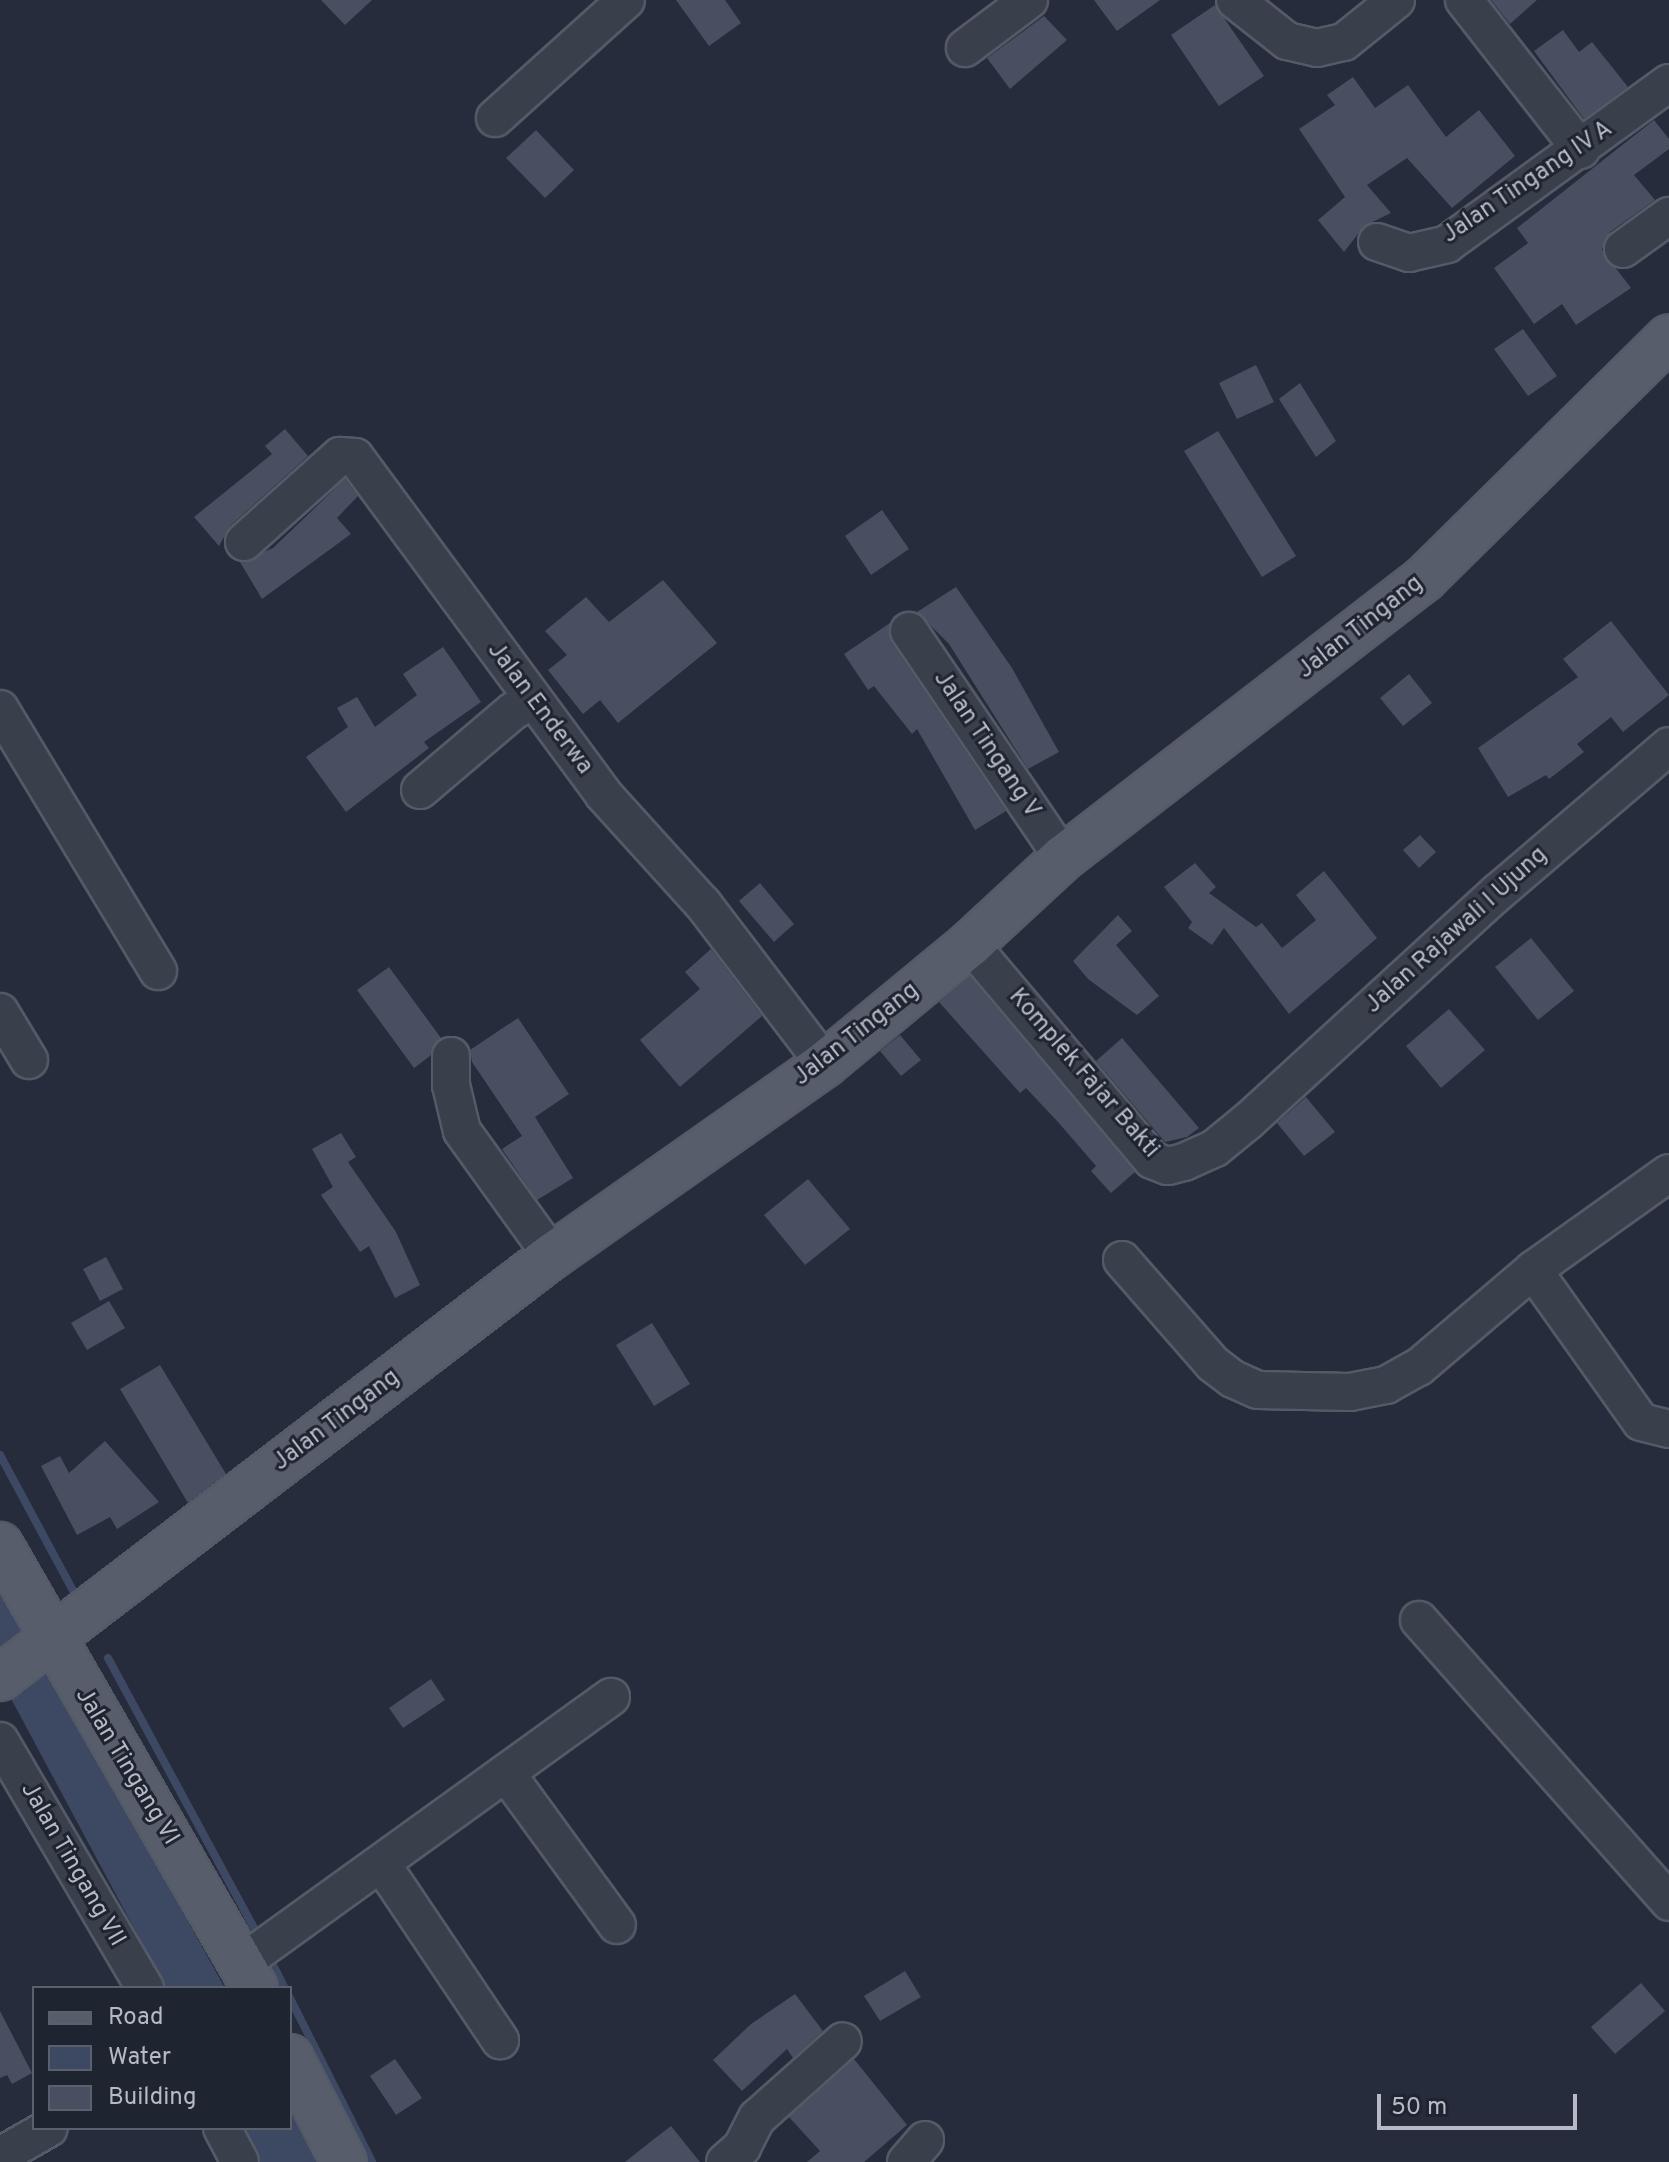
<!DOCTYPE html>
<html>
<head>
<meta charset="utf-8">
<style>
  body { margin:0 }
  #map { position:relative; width:1669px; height:2162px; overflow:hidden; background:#262c3c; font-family:Overpass,sans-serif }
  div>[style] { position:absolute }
  .water>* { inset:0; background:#3d4863 }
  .stream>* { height:8px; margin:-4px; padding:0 4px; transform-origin:4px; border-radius:4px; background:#3d4863 }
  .building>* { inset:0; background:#474f60 }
  .roads { filter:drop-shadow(2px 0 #555a67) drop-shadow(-2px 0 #555a67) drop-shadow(0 2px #555a67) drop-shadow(0 -2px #555a67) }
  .minor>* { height:36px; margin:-18px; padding:0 18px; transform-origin:18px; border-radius:18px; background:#3a3f4c }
  .major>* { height:44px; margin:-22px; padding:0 22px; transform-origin:22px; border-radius:22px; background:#585d6c }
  span { translate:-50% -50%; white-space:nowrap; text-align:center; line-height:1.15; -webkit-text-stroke:6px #1f2431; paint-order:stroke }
  .street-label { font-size:24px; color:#b6bac7 }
  .legend { position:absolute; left:32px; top:1986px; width:260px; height:144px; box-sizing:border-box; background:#1f2431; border:2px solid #5b606d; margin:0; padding:10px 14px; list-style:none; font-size:24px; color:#b6bac7 }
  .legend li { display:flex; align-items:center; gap:16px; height:40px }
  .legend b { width:40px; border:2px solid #5b606d }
  .scale { position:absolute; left:1377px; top:2094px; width:200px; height:36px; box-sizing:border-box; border:4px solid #b6bac7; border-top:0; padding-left:10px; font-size:24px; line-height:28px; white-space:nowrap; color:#b6bac7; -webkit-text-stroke:6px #1f2431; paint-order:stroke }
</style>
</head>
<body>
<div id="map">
  <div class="water">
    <i style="clip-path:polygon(0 1576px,45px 1663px,225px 1988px,166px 1988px,0 1678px)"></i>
    <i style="clip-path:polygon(290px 2106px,321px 2162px,259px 2162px,240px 2128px,290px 2128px)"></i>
  </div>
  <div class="stream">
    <i style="left:0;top:1455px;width:167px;rotate:61.7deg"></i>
    <i style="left:108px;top:1658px;width:319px;rotate:61.6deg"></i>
    <i style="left:268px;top:1955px;width:37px;rotate:63deg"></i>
    <i style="left:290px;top:1998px;width:183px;rotate:63.4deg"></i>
  </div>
  <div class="building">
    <i style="clip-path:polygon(321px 0,372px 0,345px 25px)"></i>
    <i style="clip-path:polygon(676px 0,725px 0,741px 23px,709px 46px)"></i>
    <i style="clip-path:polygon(1094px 0,1160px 0,1117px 31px)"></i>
    <i style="clip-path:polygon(1491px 0,1537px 0,1510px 24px)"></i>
    <i style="clip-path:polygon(1215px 5px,1264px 76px,1219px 106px,1171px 35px)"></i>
    <i style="clip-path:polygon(1044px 16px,1067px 40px,1010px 89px,987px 58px)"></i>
    <i style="clip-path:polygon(1563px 30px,1579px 52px,1592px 42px,1628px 87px,1584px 119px,1534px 51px)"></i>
    <i style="clip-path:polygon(1353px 77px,1375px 108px,1408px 85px,1446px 137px,1479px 110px,1515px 156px,1452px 208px,1407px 158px,1367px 185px,1391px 213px,1364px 226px,1344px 252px,1318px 220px,1345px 197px,1299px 129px,1335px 105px,1327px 95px)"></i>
    <i style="clip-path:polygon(1654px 120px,1669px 139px,1669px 149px,1634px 175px,1655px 200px,1610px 232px,1602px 250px,1631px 288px,1576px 325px,1562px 304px,1534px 324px,1494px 268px,1528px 243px,1517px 228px)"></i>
    <i style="clip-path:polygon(536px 130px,574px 170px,545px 198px,506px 158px)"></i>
    <i style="clip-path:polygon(1523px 329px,1557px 376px,1528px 396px,1494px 349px)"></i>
    <i style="clip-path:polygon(1256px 365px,1274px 402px,1237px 419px,1219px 383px)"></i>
    <i style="clip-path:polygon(1300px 383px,1336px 441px,1316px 457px,1279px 399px)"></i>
    <i style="clip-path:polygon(285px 429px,308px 456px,230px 526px,219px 546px,194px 517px,272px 454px,265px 446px)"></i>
    <i style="clip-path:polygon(1218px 431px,1296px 556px,1262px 577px,1184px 451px)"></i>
    <i style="clip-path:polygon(345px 479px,358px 496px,337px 518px,351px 534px,262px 599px,240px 562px,273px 548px)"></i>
    <i style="clip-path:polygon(882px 510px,909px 549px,871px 575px,845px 536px)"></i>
    <i style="clip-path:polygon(663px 580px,717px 643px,618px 723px,600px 700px,583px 714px,548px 670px,567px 655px,545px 631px,586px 597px,609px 622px)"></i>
    <i style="clip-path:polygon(956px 587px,1012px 668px,1059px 752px,1028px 769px,949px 644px,917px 612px)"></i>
    <i style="clip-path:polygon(1611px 621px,1669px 695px,1623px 732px,1611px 717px,1577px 744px,1584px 752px,1549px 779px,1546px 775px,1508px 797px,1478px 748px,1578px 677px,1563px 659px)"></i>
    <i style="clip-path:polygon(890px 623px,892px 643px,1006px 811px,975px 830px,917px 729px,912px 734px,874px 686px,868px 690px,844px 654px)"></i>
    <i style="clip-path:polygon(443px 647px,481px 702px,424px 742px,429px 748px,346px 812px,306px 757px,348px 727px,337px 708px,357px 697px,375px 727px,417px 695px,403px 674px)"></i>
    <i style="clip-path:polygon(1409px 674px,1432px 703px,1403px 726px,1380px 698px)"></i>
    <i style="clip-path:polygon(1420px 835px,1436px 852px,1419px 868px,1403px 850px)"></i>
    <i style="clip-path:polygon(1195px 863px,1216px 887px,1209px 893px,1256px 927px,1262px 923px,1282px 948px,1316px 920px,1296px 895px,1324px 871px,1377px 938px,1289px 1014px,1224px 928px,1212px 945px,1188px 928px,1192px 922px,1164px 887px)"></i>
    <i style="clip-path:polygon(760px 883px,794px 924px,774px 942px,739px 901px)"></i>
    <i style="clip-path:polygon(1118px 915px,1132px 931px,1116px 945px,1159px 996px,1137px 1015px,1088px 979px,1073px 961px)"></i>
    <i style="clip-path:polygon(1531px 938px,1574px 991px,1538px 1020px,1495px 967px)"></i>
    <i style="clip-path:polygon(711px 949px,762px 1016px,680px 1087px,640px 1040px,700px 989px,685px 972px)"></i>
    <i style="clip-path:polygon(389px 967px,441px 1038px,430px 1056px,414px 1068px,357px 990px)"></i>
    <i style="clip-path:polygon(970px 976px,1135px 1172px,1111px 1193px,1091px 1171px,1096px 1166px,1058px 1122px,1026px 1088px,1020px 1093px,939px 1002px)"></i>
    <i style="clip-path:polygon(1449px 1009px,1485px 1050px,1441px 1088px,1406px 1046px)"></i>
    <i style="clip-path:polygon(518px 1018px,569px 1094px,535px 1117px,573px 1178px,537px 1200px,502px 1149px,522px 1136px,472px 1062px,470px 1050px)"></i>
    <i style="clip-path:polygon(900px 1035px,921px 1060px,901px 1076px,880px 1051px)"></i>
    <i style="clip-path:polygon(1122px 1038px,1199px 1128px,1187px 1137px,1165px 1142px,1096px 1061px)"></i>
    <i style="clip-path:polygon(1306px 1097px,1335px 1132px,1304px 1156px,1277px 1123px)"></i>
    <i style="clip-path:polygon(341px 1133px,356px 1157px,348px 1162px,396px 1232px,420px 1285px,395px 1298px,369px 1246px,360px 1252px,321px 1195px,333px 1187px,312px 1149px)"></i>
    <i style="clip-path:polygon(808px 1179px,850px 1229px,805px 1265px,764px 1215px)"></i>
    <i style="clip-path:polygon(106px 1257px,123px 1289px,100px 1301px,83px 1269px)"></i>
    <i style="clip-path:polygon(109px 1301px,125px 1328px,87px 1350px,71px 1323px)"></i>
    <i style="clip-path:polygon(652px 1323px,690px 1384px,654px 1406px,616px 1345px)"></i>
    <i style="clip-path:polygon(160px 1365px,226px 1474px,188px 1503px,120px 1389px)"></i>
    <i style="clip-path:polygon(105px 1441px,159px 1502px,117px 1529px,110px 1517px,77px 1535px,41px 1466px,60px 1456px,69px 1473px)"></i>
    <i style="clip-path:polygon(431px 1679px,445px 1700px,403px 1728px,389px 1708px)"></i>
    <i style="clip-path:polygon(905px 1971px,921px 1997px,880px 2021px,864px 1996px)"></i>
    <i style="clip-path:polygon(1641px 1983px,1665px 2011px,1615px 2054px,1591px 2027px)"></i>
    <i style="clip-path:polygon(795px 1994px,823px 2031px,793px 2058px,787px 2049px,742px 2091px,713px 2060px,751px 2024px)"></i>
    <i style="clip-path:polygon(0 2011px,32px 2073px,12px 2084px,7px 2075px,0 2078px)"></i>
    <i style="clip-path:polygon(395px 2059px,422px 2098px,396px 2115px,370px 2076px)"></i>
    <i style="clip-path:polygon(854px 2059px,907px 2125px,864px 2162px,807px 2162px,820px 2151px,789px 2117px)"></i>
    <i style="clip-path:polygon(671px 2126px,700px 2162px,625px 2162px,654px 2139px)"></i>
  </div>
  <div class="roads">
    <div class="minor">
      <i style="left:1235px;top:0;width:66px;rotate:38.3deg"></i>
      <i style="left:1287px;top:41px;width:31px;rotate:13deg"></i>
      <i style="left:1317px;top:48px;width:28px;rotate:-13deg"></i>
      <i style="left:1344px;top:42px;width:67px;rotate:-38.9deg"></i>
      <i style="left:1464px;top:0;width:190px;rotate:52deg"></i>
      <i style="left:965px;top:48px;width:80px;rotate:-36.9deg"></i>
      <i style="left:495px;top:118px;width:176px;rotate:-42deg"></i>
      <i style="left:1377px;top:242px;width:34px;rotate:19deg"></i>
      <i style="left:1409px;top:253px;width:39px;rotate:-13deg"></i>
      <i style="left:1447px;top:244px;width:274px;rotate:-36deg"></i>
      <i style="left:1623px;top:249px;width:57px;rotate:-35.7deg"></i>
      <i style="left:244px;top:542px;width:129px;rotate:-41.9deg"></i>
      <i style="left:340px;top:456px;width:15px;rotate:4deg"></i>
      <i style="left:355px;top:457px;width:420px;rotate:53.6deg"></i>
      <i style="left:604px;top:795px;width:147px;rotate:47.8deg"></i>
      <i style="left:703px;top:904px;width:201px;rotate:52.7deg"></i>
      <i style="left:909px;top:631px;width:274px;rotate:55.8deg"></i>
      <i style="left:0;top:709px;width:306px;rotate:58.9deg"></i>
      <i style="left:420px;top:790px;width:122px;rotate:-40.3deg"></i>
      <i style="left:513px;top:711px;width:22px;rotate:-27deg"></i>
      <i style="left:970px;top:944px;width:282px;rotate:49.9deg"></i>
      <i style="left:1152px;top:1160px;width:17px;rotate:21deg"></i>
      <i style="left:1168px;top:1166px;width:16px;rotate:-14deg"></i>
      <i style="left:1184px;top:1162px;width:34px;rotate:-24deg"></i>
      <i style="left:1215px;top:1148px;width:43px;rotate:-39.3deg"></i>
      <i style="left:1248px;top:1121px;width:338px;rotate:-42.5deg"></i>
      <i style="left:1497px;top:893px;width:226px;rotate:-40.5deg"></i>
      <i style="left:0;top:1012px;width:56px;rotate:58.9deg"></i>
      <i style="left:451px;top:1056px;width:29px;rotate:90deg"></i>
      <i style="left:451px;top:1085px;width:47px;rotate:76.6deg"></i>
      <i style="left:462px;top:1131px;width:154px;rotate:54.2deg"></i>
      <i style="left:1122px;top:1260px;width:138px;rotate:48.8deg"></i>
      <i style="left:1213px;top:1364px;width:25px;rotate:37deg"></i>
      <i style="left:1233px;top:1379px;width:27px;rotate:24deg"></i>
      <i style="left:1258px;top:1390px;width:92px;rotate:1.2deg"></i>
      <i style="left:1350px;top:1392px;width:37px;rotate:-11deg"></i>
      <i style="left:1386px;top:1385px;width:38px;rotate:-29deg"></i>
      <i style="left:1419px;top:1367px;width:150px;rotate:-40.4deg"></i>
      <i style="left:1533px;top:1270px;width:167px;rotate:-35.5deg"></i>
      <i style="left:1533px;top:1270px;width:186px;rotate:54.6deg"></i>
      <i style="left:1641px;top:1422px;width:29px;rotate:14deg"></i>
      <i style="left:1419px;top:1620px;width:377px;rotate:48.4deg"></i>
      <i style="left:0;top:1741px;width:286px;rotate:59.6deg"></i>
      <i style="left:506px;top:1773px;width:188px;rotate:53.9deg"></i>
      <i style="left:383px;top:1866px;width:210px;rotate:56.1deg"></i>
      <i style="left:242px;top:1963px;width:455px;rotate:-35.8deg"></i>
      <i style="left:222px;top:2128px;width:38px;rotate:62deg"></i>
      <i style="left:0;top:2156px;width:56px;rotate:-29.7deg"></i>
      <i style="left:725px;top:2162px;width:23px;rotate:-41deg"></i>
      <i style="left:742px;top:2147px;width:33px;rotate:-63deg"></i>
      <i style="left:757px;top:2118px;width:115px;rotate:-41.8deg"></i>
      <i style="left:906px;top:2162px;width:29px;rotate:-49deg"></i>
    </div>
    <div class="major">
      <i style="left:0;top:1545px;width:511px;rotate:60.07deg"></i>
      <i style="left:0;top:1678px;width:695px;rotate:-37.4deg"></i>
      <i style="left:552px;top:1256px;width:334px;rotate:-35.1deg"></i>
      <i style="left:825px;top:1064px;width:188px;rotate:-39.6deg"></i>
      <i style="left:970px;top:944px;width:127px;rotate:-42.8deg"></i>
      <i style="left:1063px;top:858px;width:456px;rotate:-37.7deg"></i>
      <i style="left:1424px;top:579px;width:344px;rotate:-44.6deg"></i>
      <i style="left:290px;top:2057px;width:118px;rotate:62.8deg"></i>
    </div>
  </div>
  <div class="street-label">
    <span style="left:1528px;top:183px;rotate:-34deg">Jalan Tingang IV A</span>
    <span style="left:1361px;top:628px;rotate:-38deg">Jalan Tingang</span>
    <span style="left:539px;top:709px;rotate:53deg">Jalan Enderwa</span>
    <span style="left:986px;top:745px;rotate:56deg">Jalan Tingang V</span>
    <span style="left:1457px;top:931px;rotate:-42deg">Jalan Rajawali I Ujung</span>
    <span style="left:857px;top:1035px;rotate:-38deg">Jalan Tingang</span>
    <span style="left:1083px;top:1074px;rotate:49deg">Komplek Fajar Bakti</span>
    <span style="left:337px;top:1421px;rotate:-37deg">Jalan Tingang</span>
    <span style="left:126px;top:1767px;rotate:59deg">Jalan Tingang VI</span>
    <span style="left:72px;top:1865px;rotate:60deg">Jalan Tingang VII</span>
  </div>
  <ul class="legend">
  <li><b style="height:10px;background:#585d6c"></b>Road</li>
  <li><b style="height:22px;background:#3d4863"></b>Water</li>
  <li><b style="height:22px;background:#474f60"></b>Building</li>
  </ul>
  <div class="scale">50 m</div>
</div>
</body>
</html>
